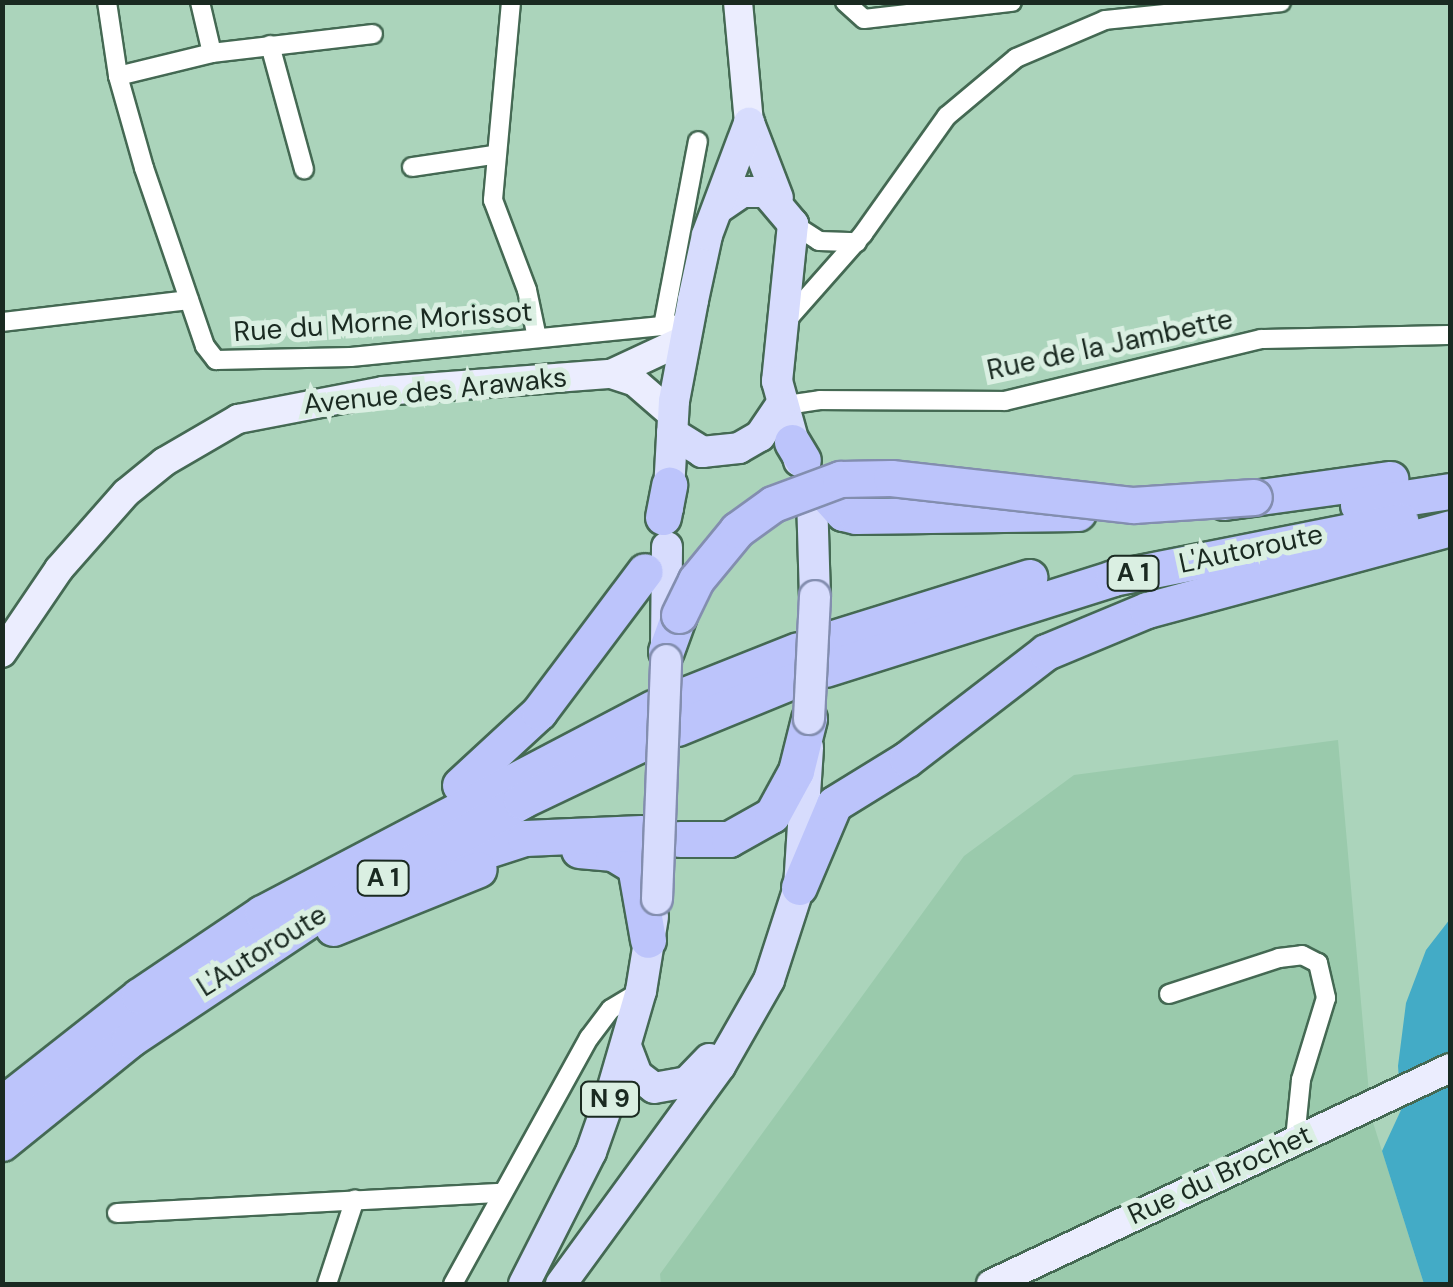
<!DOCTYPE html>
<html>
<head>
<meta charset="utf-8">
<style>
  body { margin:0 }
  #map { position:relative; width:1453px; height:1287px; overflow:hidden; background:#abd4bb; font-family:"DM Sans",sans-serif }
  div>[style] { position:absolute }
  .built>* { inset:0; background:#9acaac }
  .water>* { inset:0; background:#43abc6 }
  .roads { filter:drop-shadow(2px 0 #446953) drop-shadow(-2px 0 #446953) drop-shadow(0 2px #446953) drop-shadow(0 -2px #446953) }
  .street>* { height:18px; margin:-9px; padding:0 9px; transform-origin:9px; border-radius:9px; background:#fff }
  .secondary>* { height:28px; margin:-14px; padding:0 14px; transform-origin:14px; border-radius:14px; background:#ebedfe }
  .primary>* { height:30px; margin:-15px; padding:0 15px; transform-origin:15px; border-radius:15px; background:#d7dcfd }
  .highway>* { height:35px; margin:-17.5px; padding:0 17.5px; transform-origin:17.5px; border-radius:17.5px; background:#bcc4fb }
  .bridges { filter:drop-shadow(2px 0 #838eaf) drop-shadow(-2px 0 #838eaf) drop-shadow(0 2px #838eaf) drop-shadow(0 -2px #838eaf) }
  .primary-bridge>* { height:30px; margin:-15px; padding:0 15px; transform-origin:15px; border-radius:15px; background:#d7dcfd }
  .highway-bridge>* { height:35px; margin:-17.5px; padding:0 17.5px; transform-origin:17.5px; border-radius:17.5px; background:#bcc4fb }
  span { translate:-50% -50%; white-space:nowrap; text-align:center; line-height:1.15; -webkit-text-stroke:10px #daefe2; paint-order:stroke }
  .shield-label span { padding:2px 8px; background:#daefe2; border:2px solid; border-radius:8px; -webkit-text-stroke-width:0 }
  .shield-label { font-size:25px; color:#1a2a21; font-weight:700 }
  .street-label { font-size:28px; color:#1a2a21 }
  .frame { position:absolute; inset:0; border:5px solid #1a2a21; pointer-events:none }
</style>
</head>
<body>
<div id="map">
  <div class="built">
    <i style="clip-path:polygon(1338px 740px,1371px 1116px,1424px 1284px,661px 1284px,660px 1274px,964px 856px,1074px 775px)"></i>
  </div>
  <div class="water">
    <i style="clip-path:polygon(1450px 919px,1450px 1284px,1424px 1284px,1382px 1151px,1401px 1110px,1398px 1066px,1406px 1003px,1426px 950px)"></i>
  </div>
  <div class="roads">
    <div class="street">
      <i style="left:107px;top:2px;width:75px;rotate:81.5deg"></i>
      <i style="left:118px;top:76px;width:96px;rotate:74.2deg"></i>
      <i style="left:144px;top:168px;width:188px;rotate:71.1deg"></i>
      <i style="left:205px;top:346px;width:18px;rotate:52deg"></i>
      <i style="left:216px;top:360px;width:135px;rotate:-1.3deg"></i>
      <i style="left:351px;top:357px;width:340px;rotate:-5.7deg"></i>
      <i style="left:200px;top:2px;width:52px;rotate:76.8deg"></i>
      <i style="left:511px;top:2px;width:199px;rotate:95.2deg"></i>
      <i style="left:493px;top:200px;width:96px;rotate:69.3deg"></i>
      <i style="left:527px;top:290px;width:49px;rotate:78.2deg"></i>
      <i style="left:845px;top:2px;width:25px;rotate:42deg"></i>
      <i style="left:864px;top:19px;width:149px;rotate:-6.6deg"></i>
      <i style="left:270px;top:45px;width:129px;rotate:74.7deg"></i>
      <i style="left:118px;top:76px;width:97px;rotate:-13.7deg"></i>
      <i style="left:212px;top:53px;width:162px;rotate:-6.7deg"></i>
      <i style="left:412px;top:167px;width:82px;rotate:-8.4deg"></i>
      <i style="left:793px;top:224px;width:31px;rotate:33deg"></i>
      <i style="left:819px;top:241px;width:38px;rotate:2deg"></i>
      <i style="left:787px;top:320px;width:115px;rotate:-48.5deg"></i>
      <i style="left:863px;top:234px;width:145px;rotate:-54.6deg"></i>
      <i style="left:947px;top:116px;width:90px;rotate:-40deg"></i>
      <i style="left:1016px;top:58px;width:97px;rotate:-23.1deg"></i>
      <i style="left:1105px;top:20px;width:177px;rotate:-5.8deg"></i>
      <i style="left:2px;top:322px;width:188px;rotate:-6.7deg"></i>
      <i style="left:663px;top:326px;width:188px;rotate:-79.3deg"></i>
      <i style="left:780px;top:406px;width:40px;rotate:-8.5deg"></i>
      <i style="left:820px;top:400px;width:185px;rotate:0.3deg"></i>
      <i style="left:1005px;top:401px;width:263px;rotate:-13.6deg"></i>
      <i style="left:1261px;top:339px;width:189px;rotate:-1.2deg"></i>
      <i style="left:1169px;top:994px;width:116px;rotate:-18.1deg"></i>
      <i style="left:1279px;top:958px;width:23px;rotate:-7deg"></i>
      <i style="left:1302px;top:955px;width:18px;rotate:27deg"></i>
      <i style="left:1318px;top:963px;width:36px;rotate:77deg"></i>
      <i style="left:1326px;top:998px;width:86px;rotate:107deg"></i>
      <i style="left:1301px;top:1080px;width:59px;rotate:95.8deg"></i>
      <i style="left:117px;top:1213px;width:386px;rotate:-3deg"></i>
      <i style="left:327px;top:1284px;width:89px;rotate:-71.8deg"></i>
      <i style="left:453px;top:1284px;width:281px;rotate:-61.1deg"></i>
      <i style="left:589px;top:1038px;width:36px;rotate:-53deg"></i>
      <i style="left:611px;top:1009px;width:35px;rotate:-31deg"></i>
    </div>
    <div class="secondary">
      <i style="left:738px;top:2px;width:121px;rotate:84.8deg"></i>
      <i style="left:611px;top:374px;width:25px;rotate:18deg"></i>
      <i style="left:635px;top:382px;width:50px;rotate:41deg"></i>
      <i style="left:2px;top:653px;width:102px;rotate:-55.8deg"></i>
      <i style="left:59px;top:569px;width:101px;rotate:-48.6deg"></i>
      <i style="left:126px;top:493px;width:49px;rotate:-39.2deg"></i>
      <i style="left:164px;top:462px;width:86px;rotate:-30.2deg"></i>
      <i style="left:238px;top:419px;width:148px;rotate:-10.9deg"></i>
      <i style="left:383px;top:391px;width:229px;rotate:-4.3deg"></i>
      <i style="left:611px;top:374px;width:83px;rotate:-25deg"></i>
      <i style="left:991px;top:1284px;width:507px;rotate:-25.2deg"></i>
    </div>
    <div class="primary">
      <i style="left:749px;top:123px;width:80px;rotate:68.9deg"></i>
      <i style="left:720px;top:207px;width:27px;rotate:-34deg"></i>
      <i style="left:742px;top:192px;width:24px"></i>
      <i style="left:766px;top:192px;width:42px;rotate:49.8deg"></i>
      <i style="left:793px;top:224px;width:158px;rotate:95.8deg"></i>
      <i style="left:777px;top:381px;width:83px;rotate:74.6deg"></i>
      <i style="left:672px;top:433px;width:36px;rotate:32deg"></i>
      <i style="left:702px;top:452px;width:37px;rotate:-6deg"></i>
      <i style="left:739px;top:448px;width:24px;rotate:-30deg"></i>
      <i style="left:760px;top:436px;width:36px;rotate:-56deg"></i>
      <i style="left:812px;top:497px;width:99px;rotate:88.3deg"></i>
      <i style="left:668px;top:508px;width:107px;rotate:-86.8deg"></i>
      <i style="left:674px;top:401px;width:103px;rotate:-79.3deg"></i>
      <i style="left:693px;top:300px;width:66px;rotate:-77.8deg"></i>
      <i style="left:707px;top:235px;width:120px;rotate:-69.4deg"></i>
      <i style="left:666px;top:644px;width:97px;rotate:-89.4deg"></i>
      <i style="left:627px;top:1049px;width:28px;rotate:69deg"></i>
      <i style="left:637px;top:1075px;width:21px;rotate:37deg"></i>
      <i style="left:654px;top:1088px;width:34px;rotate:-10deg"></i>
      <i style="left:687px;top:1082px;width:32px;rotate:-46deg"></i>
      <i style="left:524px;top:1284px;width:148px;rotate:-63.1deg"></i>
      <i style="left:591px;top:1152px;width:54px;rotate:-70.6deg"></i>
      <i style="left:609px;top:1101px;width:115px;rotate:-73.8deg"></i>
      <i style="left:641px;top:991px;width:75px;rotate:-80.8deg"></i>
      <i style="left:561px;top:1284px;width:270px;rotate:-53.9deg"></i>
      <i style="left:720px;top:1066px;width:99px;rotate:-60.3deg"></i>
      <i style="left:769px;top:980px;width:98px;rotate:-72.1deg"></i>
      <i style="left:799px;top:887px;width:140px;rotate:-86.3deg"></i>
    </div>
    <div class="highway">
      <i style="left:792px;top:442px;width:21px;rotate:59deg"></i>
      <i style="left:825px;top:493px;width:27px;rotate:48deg"></i>
      <i style="left:843px;top:513px;width:13px;rotate:13deg"></i>
      <i style="left:856px;top:516px;width:222px;rotate:-0.8deg"></i>
      <i style="left:1224px;top:502px;width:168px;rotate:-7.9deg"></i>
      <i style="left:1358px;top:505px;width:93px;rotate:-8.7deg"></i>
      <i style="left:663px;top:517px;width:33px;rotate:-79deg"></i>
      <i style="left:827px;top:640px;width:212px;rotate:-17.3deg"></i>
      <i style="left:666px;top:651px;width:38px;rotate:-70deg"></i>
      <i style="left:825px;top:669px;width:302px;rotate:-17.5deg"></i>
      <i style="left:1113px;top:578px;width:293px;rotate:-11.2deg"></i>
      <i style="left:677px;top:698px;width:130px;rotate:-21.6deg"></i>
      <i style="left:677px;top:728px;width:130px;rotate:-22.2deg"></i>
      <i style="left:460px;top:785px;width:108px;rotate:-42.7deg"></i>
      <i style="left:539px;top:712px;width:176px;rotate:-53.1deg"></i>
      <i style="left:680px;top:839px;width:49px"></i>
      <i style="left:729px;top:839px;width:49px;rotate:-29.2deg"></i>
      <i style="left:772px;top:815px;width:50px;rotate:-61.4deg"></i>
      <i style="left:796px;top:771px;width:54px;rotate:-76deg"></i>
      <i style="left:579px;top:850px;width:34px;rotate:5deg"></i>
      <i style="left:613px;top:853px;width:26px;rotate:31deg"></i>
      <i style="left:635px;top:866px;width:75px;rotate:80deg"></i>
      <i style="left:447px;top:863px;width:82px;rotate:-17.8deg"></i>
      <i style="left:525px;top:838px;width:116px;rotate:-2.5deg"></i>
      <i style="left:799px;top:887px;width:90px;rotate:-67.1deg"></i>
      <i style="left:834px;top:804px;width:86px;rotate:-31.7deg"></i>
      <i style="left:907px;top:759px;width:175px;rotate:-37.6deg"></i>
      <i style="left:1046px;top:652px;width:109px;rotate:-22.6deg"></i>
      <i style="left:1147px;top:610px;width:314px;rotate:-15.1deg"></i>
      <i style="left:333px;top:928px;width:157px;rotate:-22deg"></i>
      <i style="left:2px;top:1104px;width:174px;rotate:-38.2deg"></i>
      <i style="left:139px;top:996px;width:148px;rotate:-34deg"></i>
      <i style="left:262px;top:913px;width:441px;rotate:-27.7deg"></i>
      <i style="left:2px;top:1143px;width:164px;rotate:-39deg"></i>
      <i style="left:129px;top:1040px;width:220px;rotate:-33.7deg"></i>
      <i style="left:312px;top:918px;width:240px;rotate:-29.2deg"></i>
      <i style="left:521px;top:801px;width:144px;rotate:-25.5deg"></i>
    </div>
  </div>
  <div class="bridges">
    <div class="primary-bridge">
      <i style="left:809px;top:719px;width:123px;rotate:-87.2deg"></i>
      <i style="left:657px;top:899px;width:239px;rotate:-87.8deg"></i>
    </div>
    <div class="highway-bridge">
      <i style="left:679px;top:615px;width:39px;rotate:-64deg"></i>
      <i style="left:696px;top:580px;width:65px;rotate:-50.6deg"></i>
      <i style="left:737px;top:530px;width:44px;rotate:-35.8deg"></i>
      <i style="left:773px;top:504px;width:72px;rotate:-20.5deg"></i>
      <i style="left:840px;top:479px;width:51px;rotate:-1.1deg"></i>
      <i style="left:891px;top:478px;width:244px;rotate:6.4deg"></i>
      <i style="left:1133px;top:505px;width:121px;rotate:-3.8deg"></i>
    </div>
  </div>
  <div class="shield-label">
    <span style="left:1133px;top:573px">A 1</span>
    <span style="left:383px;top:878px">A 1</span>
    <span style="left:610px;top:1099px">N 9</span>
  </div>
  <div class="street-label">
    <span style="left:383px;top:322px;rotate:-4deg">Rue du Morne Morissot</span>
    <span style="left:1110px;top:345px;rotate:-12deg">Rue de la Jambette</span>
    <span style="left:435px;top:391px;rotate:-6deg">Avenue des Arawaks</span>
    <span style="left:1251px;top:549px;rotate:-12deg">L'Autoroute</span>
    <span style="left:262px;top:951px;rotate:-32deg">L'Autoroute</span>
    <span style="left:1220px;top:1175px;rotate:-25deg">Rue du Brochet</span>
  </div>
  <div class="frame"></div>
</div>
</body>
</html>
